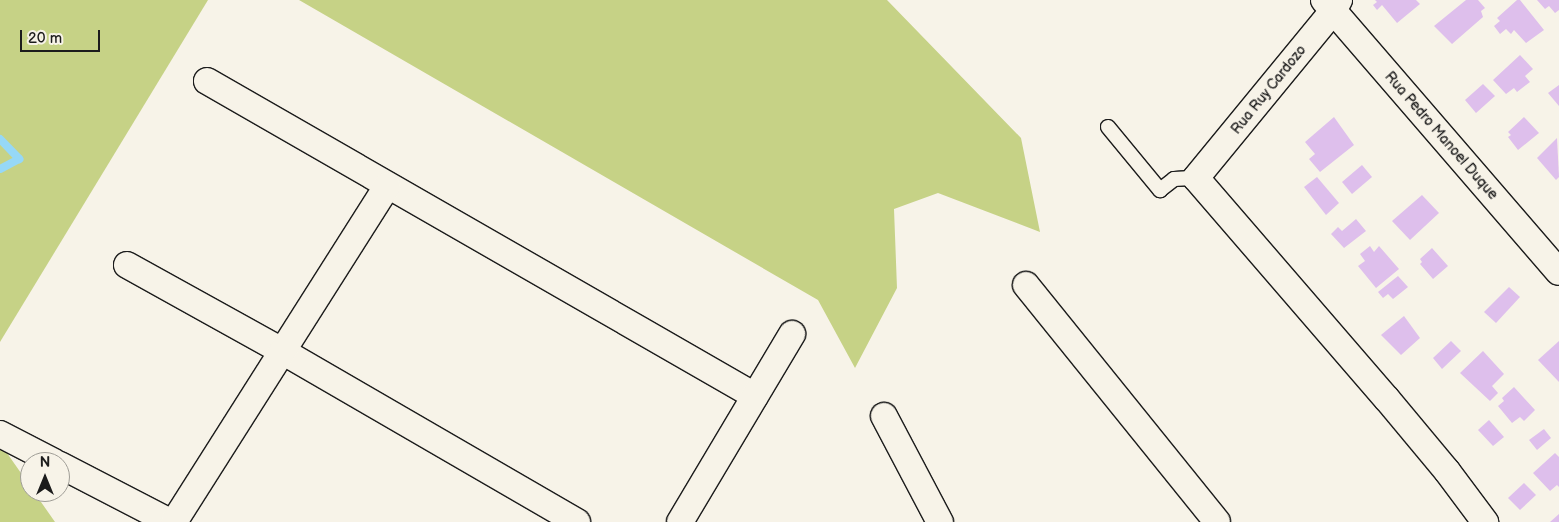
<!DOCTYPE html>
<html>
<head>
<meta charset="utf-8">
<style>
  body { margin:0 }
  #map { position:relative; width:1559px; height:522px; overflow:hidden; background:#f7f3e8; font-family:"Balsamiq Sans",sans-serif }
  div>[style] { position:absolute }
  .green>* { inset:0; background:#c6d286 }
  .stream>* { height:8px; margin:-4px; padding:0 4px; transform-origin:4px; border-radius:4px; background:#96d8f7 }
  .building>* { inset:0; background:#debfec }
  .roads { filter:drop-shadow(1px 0 #1c1c1c) drop-shadow(-1px 0 #1c1c1c) drop-shadow(0 1px #1c1c1c) drop-shadow(0 -1px #1c1c1c) }
  .lane>* { height:14px; margin:-7px; padding:0 7px; transform-origin:7px; border-radius:7px; background:#f7f3e8 }
  .street>* { height:26px; margin:-13px; padding:0 13px; transform-origin:13px; border-radius:13px; background:#f7f3e8 }
  span { translate:-50% -50%; white-space:nowrap; text-align:center; line-height:1.15; -webkit-text-stroke:5px #f7f3e8; paint-order:stroke }
  .street-label { font-size:14px; color:#1c1c1c }
  .north { position:absolute; left:20px; top:452px; width:50px; height:50px; box-sizing:border-box; background:#f7f3e8; border:1px solid #9f9d96; border-radius:50%; rotate:0deg; font-size:14px; font-weight:700; line-height:20px; text-align:center; color:#1c1c1c }
  .north::after { content:''; display:block; margin:auto; width:18px; height:22px; background:#1c1c1c; clip-path:polygon(50% 0,100% 100%,50% 72%,0 100%) }
  .scale { position:absolute; left:20px; top:30px; width:80px; height:22px; box-sizing:border-box; border:2px solid #1c1c1c; border-top:0; padding-left:6px; font-size:15px; line-height:18px; white-space:nowrap; color:#1c1c1c; -webkit-text-stroke:4px #f7f3e8; paint-order:stroke }
</style>
</head>
<body>
<div id="map">
  <div class="green">
    <i style="clip-path:polygon(0 0,208px 0,0 342px)"></i>
    <i style="clip-path:polygon(299px 0,887px 0,1021px 138px,1040px 232px,938px 193px,894px 209px,897px 288px,855px 368px,818px 300px)"></i>
    <i style="clip-path:polygon(0 443px,30px 486px,30px 492px,34px 492px,55px 522px,0 522px)"></i>
  </div>
  <div class="stream">
    <i style="left:0;top:139px;width:28px;rotate:46deg"></i>
    <i style="left:19px;top:159px;width:21px;rotate:152deg"></i>
  </div>
  <div class="building">
    <i style="clip-path:polygon(1375px 0,1416px 0,1420px 4px,1397px 23px,1382px 5px,1377px 10px,1373px 5px,1377px 2px)"></i>
    <i style="clip-path:polygon(1466px 0,1478px 0,1485px 8px,1481px 11px,1483px 17px,1452px 44px,1434px 26px)"></i>
    <i style="clip-path:polygon(1517px 0,1520px 0,1544px 30px,1526px 43px,1514px 30px,1511px 34px,1506px 29px,1500px 34px,1494px 26px,1500px 21px,1497px 18px)"></i>
    <i style="clip-path:polygon(1537px 0,1559px 0,1559px 10px,1555px 13px,1549px 6px,1545px 9px)"></i>
    <i style="clip-path:polygon(1520px 55px,1533px 69px,1525px 76px,1530px 82px,1517px 92px,1514px 88px,1506px 94px,1493px 80px)"></i>
    <i style="clip-path:polygon(1483px 84px,1495px 96px,1476px 113px,1465px 100px)"></i>
    <i style="clip-path:polygon(1559px 85px,1559px 106px,1548px 93px)"></i>
    <i style="clip-path:polygon(1334px 117px,1354px 145px,1320px 172px,1309px 159px,1315px 154px,1305px 142px)"></i>
    <i style="clip-path:polygon(1524px 117px,1539px 133px,1518px 150px,1508px 137px,1511px 135px,1508px 132px)"></i>
    <i style="clip-path:polygon(1557px 138px,1559px 177px,1556px 180px,1537px 158px)"></i>
    <i style="clip-path:polygon(1362px 165px,1372px 177px,1352px 194px,1342px 182px)"></i>
    <i style="clip-path:polygon(1317px 177px,1339px 203px,1326px 215px,1304px 187px)"></i>
    <i style="clip-path:polygon(1422px 195px,1439px 213px,1410px 240px,1392px 221px)"></i>
    <i style="clip-path:polygon(1356px 219px,1366px 231px,1344px 248px,1331px 234px,1338px 227px,1342px 231px)"></i>
    <i style="clip-path:polygon(1370px 246px,1374px 252px,1379px 246px,1399px 269px,1376px 288px,1358px 266px,1365px 261px,1360px 254px)"></i>
    <i style="clip-path:polygon(1432px 248px,1448px 266px,1433px 279px,1420px 264px,1422px 262px,1420px 259px)"></i>
    <i style="clip-path:polygon(1398px 276px,1408px 287px,1393px 299px,1388px 294px,1383px 298px,1378px 292px)"></i>
    <i style="clip-path:polygon(1509px 287px,1520px 297px,1496px 323px,1484px 312px)"></i>
    <i style="clip-path:polygon(1404px 316px,1420px 338px,1401px 355px,1381px 335px)"></i>
    <i style="clip-path:polygon(1451px 341px,1461px 351px,1442px 369px,1433px 358px)"></i>
    <i style="clip-path:polygon(1559px 341px,1559px 382px,1538px 360px)"></i>
    <i style="clip-path:polygon(1483px 351px,1504px 374px,1492px 386px,1498px 393px,1490px 401px,1460px 373px)"></i>
    <i style="clip-path:polygon(1514px 387px,1535px 410px,1524px 421px,1520px 417px,1512px 423px,1498px 406px,1504px 401px,1502px 398px)"></i>
    <i style="clip-path:polygon(1489px 420px,1504px 437px,1493px 446px,1478px 430px)"></i>
    <i style="clip-path:polygon(1544px 429px,1551px 438px,1537px 450px,1529px 440px)"></i>
    <i style="clip-path:polygon(1555px 453px,1559px 457px,1559px 487px,1557px 485px,1550px 491px,1533px 473px)"></i>
    <i style="clip-path:polygon(1524px 483px,1536px 495px,1520px 510px,1508px 498px)"></i>
    <i style="clip-path:polygon(1559px 514px,1559px 522px,1550px 522px)"></i>
  </div>
  <div class="roads">
    <div class="lane">
      <i style="left:1108px;top:127px;width:82px;rotate:50.5deg"></i>
      <i style="left:1160px;top:190px;width:18px;rotate:-38deg"></i>
      <i style="left:1174px;top:179px;width:22px;rotate:-3deg"></i>
    </div>
    <div class="street">
      <i style="left:1324px;top:0;width:359px;rotate:49.2deg"></i>
      <i style="left:1339px;top:0;width:13px;rotate:119deg"></i>
      <i style="left:1333px;top:11px;width:216px;rotate:129.4deg"></i>
      <i style="left:1196px;top:178px;width:292px;rotate:49.2deg"></i>
      <i style="left:1387px;top:399px;width:94px;rotate:50.2deg"></i>
      <i style="left:1447px;top:471px;width:64px;rotate:53.3deg"></i>
      <i style="left:207px;top:81px;width:632px;rotate:29.89deg"></i>
      <i style="left:127px;top:265px;width:177px;rotate:29deg"></i>
      <i style="left:282px;top:351px;width:341px;rotate:30.1deg"></i>
      <i style="left:1026px;top:285px;width:304px;rotate:51.1deg"></i>
      <i style="left:884px;top:416px;width:120px;rotate:62.2deg"></i>
      <i style="left:0;top:434px;width:61px;rotate:27.4deg"></i>
      <i style="left:60px;top:465px;width:124px;rotate:27.4deg"></i>
      <i style="left:174px;top:522px;width:398px;rotate:-57.6deg"></i>
      <i style="left:680px;top:522px;width:219px;rotate:-59.2deg"></i>
    </div>
  </div>
  <div class="street-label">
    <span style="left:1269px;top:90px;rotate:-51deg">Rua Ruy Cardozo</span>
    <span style="left:1441px;top:136px;rotate:49deg">Rua Pedro Manoel Duque</span>
  </div>
  <div class="north">N</div>
  <div class="scale">20 m</div>
</div>
</body>
</html>
